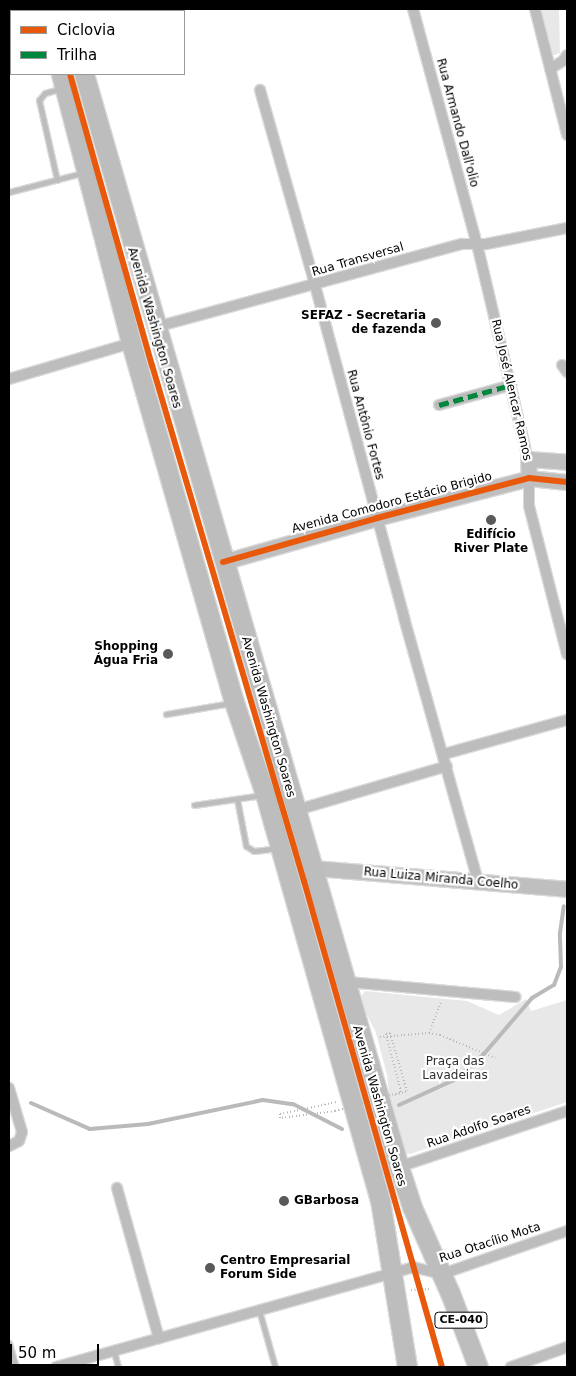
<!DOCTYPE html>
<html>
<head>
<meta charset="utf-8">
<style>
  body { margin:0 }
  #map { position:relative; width:576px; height:1376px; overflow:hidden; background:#fff; font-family:"DejaVu Sans",sans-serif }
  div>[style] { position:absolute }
  .green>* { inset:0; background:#e8e8e8 }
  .stream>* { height:4px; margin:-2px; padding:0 2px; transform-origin:2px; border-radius:2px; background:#bababa }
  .path>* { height:2px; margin-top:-1px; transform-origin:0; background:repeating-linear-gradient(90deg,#b8b8b8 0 1px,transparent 0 3.5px) }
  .roads { filter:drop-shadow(1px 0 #dbdbdb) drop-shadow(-1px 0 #dbdbdb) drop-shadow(0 1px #dbdbdb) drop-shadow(0 -1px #dbdbdb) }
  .lane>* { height:5px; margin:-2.5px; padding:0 2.5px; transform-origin:2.5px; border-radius:2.5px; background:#bdbdbd }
  .street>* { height:10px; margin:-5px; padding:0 5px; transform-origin:5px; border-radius:5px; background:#bdbdbd }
  .secondary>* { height:15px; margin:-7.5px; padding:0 7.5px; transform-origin:7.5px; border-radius:7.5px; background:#bfbfbf }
  .highway>* { height:19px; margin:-9.5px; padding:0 9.5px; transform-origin:9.5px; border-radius:9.5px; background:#bdbdbd }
  .path-bridge>* { height:2px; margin-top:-1px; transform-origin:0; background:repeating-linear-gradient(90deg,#b8b8b8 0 1px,transparent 0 3.5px) }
  .quiet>* { height:5px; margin-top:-2.5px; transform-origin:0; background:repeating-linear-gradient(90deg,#00873e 0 10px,transparent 0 15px) }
  .cycleway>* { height:6px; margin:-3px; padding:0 3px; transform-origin:3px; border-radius:3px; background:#e8590c }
  .dots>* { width:14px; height:14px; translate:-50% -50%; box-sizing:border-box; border:2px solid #fff; border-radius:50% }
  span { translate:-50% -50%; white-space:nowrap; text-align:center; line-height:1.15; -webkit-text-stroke:4.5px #fff; paint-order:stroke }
  .shield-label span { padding:1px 4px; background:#fff; border:1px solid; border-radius:4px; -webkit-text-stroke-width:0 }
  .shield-label { font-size:11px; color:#000; font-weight:700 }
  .street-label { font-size:12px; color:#000 }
  .poi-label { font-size:12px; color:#000; font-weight:700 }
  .right { translate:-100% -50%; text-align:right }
  .left { translate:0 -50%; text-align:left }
  .park-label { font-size:12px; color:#2d2d2d }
  .frame { position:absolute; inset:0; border:10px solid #000; pointer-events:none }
  .legend { position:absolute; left:10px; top:10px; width:175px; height:65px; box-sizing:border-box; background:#fff; border:1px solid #999; margin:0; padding:6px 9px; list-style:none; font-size:15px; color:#000 }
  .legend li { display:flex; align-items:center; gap:10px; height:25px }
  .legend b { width:25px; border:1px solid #999 }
  .scale { position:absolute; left:10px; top:1344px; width:89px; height:22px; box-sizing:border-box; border:2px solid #000; border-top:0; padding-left:6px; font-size:15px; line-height:18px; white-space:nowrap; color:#000; -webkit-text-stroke:4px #fff; paint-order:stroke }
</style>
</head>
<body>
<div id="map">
  <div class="green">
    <i style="clip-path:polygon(539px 9px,559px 9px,560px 53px,555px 55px,550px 56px)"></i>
    <i style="clip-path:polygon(365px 991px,467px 1001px,499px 1015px,526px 999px,531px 1011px,567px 1000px,567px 1102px,410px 1154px,405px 1153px,390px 1101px,387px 1075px,376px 1033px,361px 1003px,360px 998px)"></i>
  </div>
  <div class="stream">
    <i style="left:31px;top:1103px;width:64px;rotate:23.8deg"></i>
    <i style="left:90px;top:1129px;width:58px;rotate:-4.9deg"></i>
    <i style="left:148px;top:1124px;width:117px;rotate:-11.8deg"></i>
    <i style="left:263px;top:1100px;width:30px;rotate:8deg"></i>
    <i style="left:293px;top:1104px;width:55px;rotate:27deg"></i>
    <i style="left:399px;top:1105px;width:63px;rotate:-24.5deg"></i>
    <i style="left:456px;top:1079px;width:36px;rotate:-42deg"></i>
    <i style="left:483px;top:1055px;width:75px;rotate:-49.3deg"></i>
    <i style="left:532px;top:998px;width:26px;rotate:-31deg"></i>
    <i style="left:554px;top:985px;width:19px;rotate:-69deg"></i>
    <i style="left:561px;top:967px;width:34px;rotate:-92deg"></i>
    <i style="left:560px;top:933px;width:27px;rotate:-82deg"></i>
  </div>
  <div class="path">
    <i style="left:429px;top:1033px;width:11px;rotate:10deg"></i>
    <i style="left:440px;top:1035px;width:60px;rotate:22.7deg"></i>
    <i style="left:380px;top:1037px;width:49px;rotate:-4.7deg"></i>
    <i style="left:429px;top:1033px;width:34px;rotate:-69deg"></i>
    <i style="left:395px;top:1095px;width:13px;rotate:-18deg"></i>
    <i style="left:335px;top:1111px;width:55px;rotate:172.7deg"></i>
    <i style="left:280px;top:1118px;width:4px;rotate:-90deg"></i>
    <i style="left:280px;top:1114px;width:58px;rotate:-11.9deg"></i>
    <i style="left:411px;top:1290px;width:20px;rotate:-3deg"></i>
  </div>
  <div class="roads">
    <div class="lane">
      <i style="left:57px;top:180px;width:82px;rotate:-102.7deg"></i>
      <i style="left:39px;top:100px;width:9px;rotate:-49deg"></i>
      <i style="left:45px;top:93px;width:18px;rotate:-16deg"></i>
      <i style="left:9px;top:192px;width:75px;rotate:-14.6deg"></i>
      <i style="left:166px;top:714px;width:66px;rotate:-9.6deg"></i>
      <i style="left:237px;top:799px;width:48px;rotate:79.2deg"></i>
      <i style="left:246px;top:846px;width:9px;rotate:32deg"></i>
      <i style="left:254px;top:851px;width:23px;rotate:-7deg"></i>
      <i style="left:194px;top:805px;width:69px;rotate:-8.4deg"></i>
      <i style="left:259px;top:1310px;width:59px;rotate:74.3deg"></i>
      <i style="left:9px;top:1343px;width:25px;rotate:74deg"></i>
      <i style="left:114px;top:1352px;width:16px;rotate:75deg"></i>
    </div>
    <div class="street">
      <i style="left:413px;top:9px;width:244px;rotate:74.8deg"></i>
      <i style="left:477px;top:244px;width:221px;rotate:76.7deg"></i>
      <i style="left:535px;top:9px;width:130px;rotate:75.7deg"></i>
      <i style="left:550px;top:69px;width:15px;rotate:-32deg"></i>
      <i style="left:563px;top:61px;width:7px;rotate:-56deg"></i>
      <i style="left:260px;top:90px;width:203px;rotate:74.2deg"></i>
      <i style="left:315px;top:285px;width:345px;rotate:75deg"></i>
      <i style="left:404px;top:618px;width:273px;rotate:74.3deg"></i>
      <i style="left:156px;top:327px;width:317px;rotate:-15.2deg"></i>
      <i style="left:462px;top:244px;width:24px"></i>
      <i style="left:486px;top:244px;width:83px;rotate:-11.2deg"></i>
      <i style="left:562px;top:365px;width:9px;rotate:54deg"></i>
      <i style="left:9px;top:379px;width:127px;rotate:-16.4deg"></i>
      <i style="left:439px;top:405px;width:75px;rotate:-15.5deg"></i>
      <i style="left:529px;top:478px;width:28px;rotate:90deg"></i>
      <i style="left:529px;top:506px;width:153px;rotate:75.6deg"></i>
      <i style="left:444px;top:754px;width:128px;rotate:-15.5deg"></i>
      <i style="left:297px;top:810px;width:156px;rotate:-16.3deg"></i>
      <i style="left:347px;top:982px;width:169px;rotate:5.1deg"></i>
      <i style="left:9px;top:1088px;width:46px;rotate:73.5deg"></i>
      <i style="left:22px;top:1132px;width:9px;rotate:108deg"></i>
      <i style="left:19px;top:1141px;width:11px;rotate:153deg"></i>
      <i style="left:399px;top:1167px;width:177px;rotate:-18.4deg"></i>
      <i style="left:117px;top:1188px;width:156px;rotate:74.4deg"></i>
      <i style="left:56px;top:1367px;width:371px;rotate:-15.6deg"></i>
      <i style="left:413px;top:1267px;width:30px;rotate:14deg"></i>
      <i style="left:442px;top:1274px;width:132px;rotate:-19deg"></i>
      <i style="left:511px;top:1367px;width:59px;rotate:-19.7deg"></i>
    </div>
    <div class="secondary">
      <i style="left:529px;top:478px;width:19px;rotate:-93deg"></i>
      <i style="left:528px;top:459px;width:39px;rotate:4deg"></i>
      <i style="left:223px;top:562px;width:160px;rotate:-15.9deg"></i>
      <i style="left:377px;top:518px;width:157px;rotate:-14.7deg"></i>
      <i style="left:529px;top:478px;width:38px;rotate:6deg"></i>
      <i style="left:314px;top:868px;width:254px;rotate:4.7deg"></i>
    </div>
    <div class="highway">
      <i style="left:42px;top:9px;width:2px;rotate:63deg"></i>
      <i style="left:66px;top:9px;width:2px;rotate:63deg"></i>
      <i style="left:61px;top:74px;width:278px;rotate:75.4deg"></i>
      <i style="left:131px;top:343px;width:373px;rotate:74deg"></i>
      <i style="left:234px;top:702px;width:97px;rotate:71.4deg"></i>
      <i style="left:265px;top:794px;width:422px;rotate:74.2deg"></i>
      <i style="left:380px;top:1200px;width:169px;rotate:80.8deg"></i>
      <i style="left:84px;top:74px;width:1137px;rotate:73.92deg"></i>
      <i style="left:399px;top:1167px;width:42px;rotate:72deg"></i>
      <i style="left:412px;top:1207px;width:94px;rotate:66.2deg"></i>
      <i style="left:450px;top:1293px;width:79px;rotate:69.3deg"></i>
    </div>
  </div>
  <div class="path-bridge">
    <i style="left:335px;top:1111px;width:69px;rotate:-16.1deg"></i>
    <i style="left:401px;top:1092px;width:60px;rotate:-104.5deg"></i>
    <i style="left:386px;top:1034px;width:4px;rotate:-14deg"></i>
    <i style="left:390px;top:1033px;width:60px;rotate:73.7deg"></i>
  </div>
  <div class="quiet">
    <i style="left:439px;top:405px;width:75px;rotate:-15.5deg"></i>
  </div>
  <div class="cycleway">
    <i style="left:70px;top:74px;width:302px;rotate:74.3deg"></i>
    <i style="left:152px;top:365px;width:538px;rotate:73.59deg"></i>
    <i style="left:304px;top:881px;width:505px;rotate:74.15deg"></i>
    <i style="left:223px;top:562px;width:160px;rotate:-15.9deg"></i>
    <i style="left:377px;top:518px;width:157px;rotate:-14.7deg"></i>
    <i style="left:529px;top:478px;width:38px;rotate:6deg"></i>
  </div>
  <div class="dots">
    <i style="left:436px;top:323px;background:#595959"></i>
    <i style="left:491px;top:520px;background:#595959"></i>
    <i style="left:168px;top:654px;background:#595959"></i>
    <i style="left:284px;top:1201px;background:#595959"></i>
    <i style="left:210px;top:1268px;background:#595959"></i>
  </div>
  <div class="shield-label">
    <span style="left:461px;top:1320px">CE-040</span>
  </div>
  <div class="street-label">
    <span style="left:457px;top:123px;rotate:75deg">Rua Armando Dall'olio</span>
    <span style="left:358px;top:260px;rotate:-16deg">Rua Transversal</span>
    <span style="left:154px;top:328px;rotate:74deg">Avenida Washington Soares</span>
    <span style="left:511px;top:390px;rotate:77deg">Rua José Alencar Ramos</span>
    <span style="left:365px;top:425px;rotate:75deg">Rua Antônio Fortes</span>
    <span style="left:392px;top:503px;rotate:-15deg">Avenida Comodoro Estácio Brigido</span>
    <span style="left:268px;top:717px;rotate:74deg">Avenida Washington Soares</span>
    <span style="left:441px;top:879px;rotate:5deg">Rua Luiza Miranda Coelho</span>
    <span style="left:379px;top:1106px;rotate:74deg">Avenida Washington Soares</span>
    <span style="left:479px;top:1127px;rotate:-19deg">Rua Adolfo Soares</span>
    <span style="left:490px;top:1243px;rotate:-18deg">Rua Otacílio Mota</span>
  </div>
  <div class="poi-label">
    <span class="right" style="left:426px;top:323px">SEFAZ - Secretaria<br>de fazenda</span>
    <span style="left:491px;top:542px">Edifício<br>River Plate</span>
    <span class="right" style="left:158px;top:654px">Shopping<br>Água Fria</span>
    <span class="left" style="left:294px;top:1201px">GBarbosa</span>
    <span class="left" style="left:220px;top:1268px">Centro Empresarial<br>Forum Side</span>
  </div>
  <div class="park-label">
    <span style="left:455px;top:1069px">Praça das<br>Lavadeiras</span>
  </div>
  <div class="frame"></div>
  <ul class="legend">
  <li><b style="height:6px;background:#e8590c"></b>Ciclovia</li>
  <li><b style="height:6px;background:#00873e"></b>Trilha</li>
  </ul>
  <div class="scale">50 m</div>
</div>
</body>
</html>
